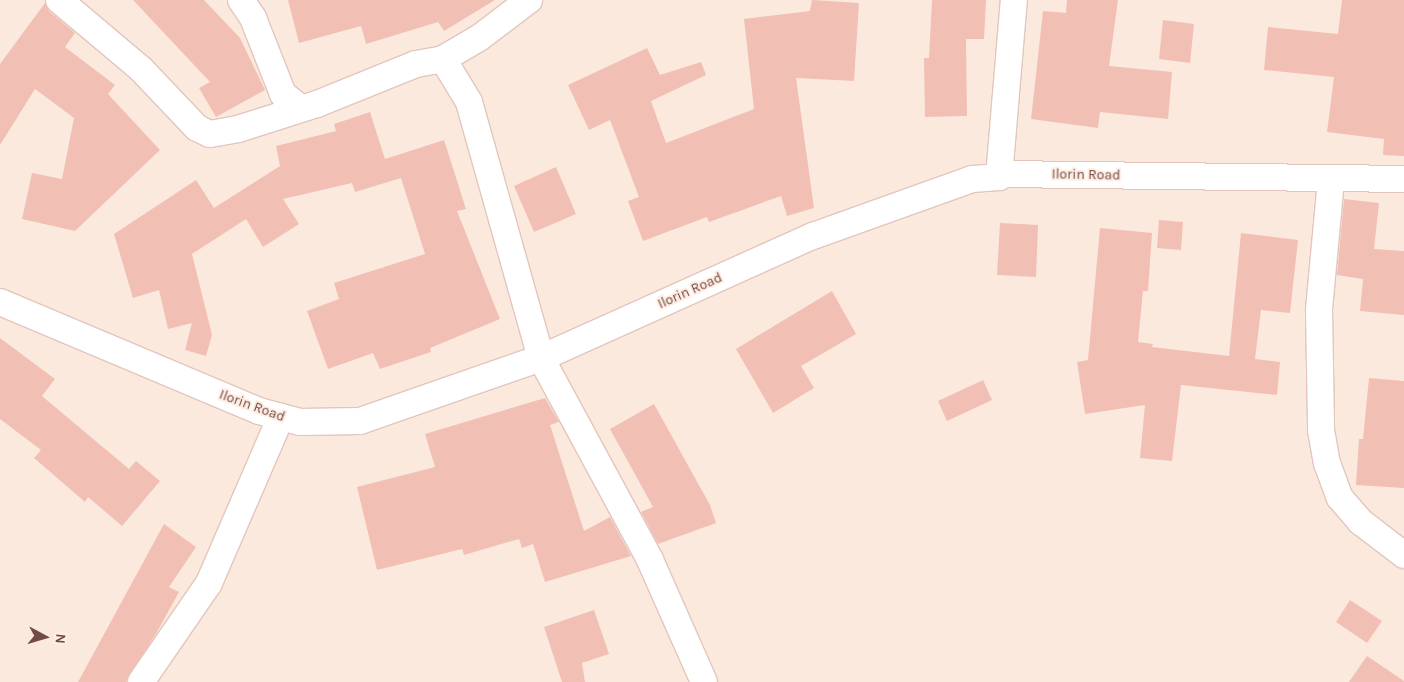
<!DOCTYPE html>
<html>
<head>
<meta charset="utf-8">
<style>
  body { margin:0 }
  #map { position:relative; width:1404px; height:682px; overflow:hidden; background:#fce9de; font-family:Karla,sans-serif }
  div>[style] { position:absolute }
  .building>* { inset:0; background:#f2bfb5 }
  .roads { filter:drop-shadow(1px 0 #e2c6bd) drop-shadow(-1px 0 #e2c6bd) drop-shadow(0 1px #e2c6bd) drop-shadow(0 -1px #e2c6bd) }
  .street>* { height:26px; margin:-13px; padding:0 13px; transform-origin:13px; border-radius:13px; background:#fff }
  span { translate:-50% -50%; white-space:nowrap; text-align:center; line-height:1.15; -webkit-text-stroke:4px #ffeee4; paint-order:stroke }
  .street-label { font-size:14px; color:#724b46 }
  .north { position:absolute; left:20px; top:612px; width:50px; height:50px; -webkit-text-stroke:4px #ffeee4; paint-order:stroke; rotate:96deg; font-size:14px; font-weight:700; line-height:20px; text-align:center; color:#724b46 }
  .north::after { content:''; display:block; margin:auto; width:18px; height:22px; background:#724b46; clip-path:polygon(50% 0,100% 100%,50% 72%,0 100%) }
</style>
</head>
<body>
<div id="map">
  <div class="building">
    <i style="clip-path:polygon(133px 0,204px 0,240px 38px,265px 90px,216px 117px,199px 88px,210px 82px)"></i>
    <i style="clip-path:polygon(288px 0,495px 0,444px 31px,438px 22px,366px 44px,361px 26px,299px 43px)"></i>
    <i style="clip-path:polygon(812px 0,859px 3px,854px 81px,796px 78px,814px 208px,787px 216px,781px 196px,709px 222px,707px 217px,643px 241px,628px 201px,639px 197px,610px 120px,589px 130px,568px 85px,647px 48px,660px 75px,701px 62px,706px 75px,651px 101px,666px 143px,754px 109px,744px 19px,810px 11px)"></i>
    <i style="clip-path:polygon(932px 0,986px 0,984px 39px,966px 39px,967px 116px,925px 117px,924px 58px,929px 58px)"></i>
    <i style="clip-path:polygon(1067px 0,1118px 0,1109px 66px,1172px 72px,1168px 119px,1100px 112px,1098px 128px,1031px 119px,1043px 11px,1066px 13px)"></i>
    <i style="clip-path:polygon(1342px 0,1404px 0,1404px 156px,1383px 155px,1384px 139px,1327px 132px,1334px 77px,1264px 70px,1268px 27px,1338px 34px)"></i>
    <i style="clip-path:polygon(45px 3px,49px 11px,75px 33px,65px 47px,115px 85px,108px 94px,160px 150px,75px 231px,22px 219px,32px 173px,62px 179px,74px 118px,35px 89px,0 145px,0 64px)"></i>
    <i style="clip-path:polygon(1163px 20px,1194px 24px,1190px 63px,1159px 59px)"></i>
    <i style="clip-path:polygon(370px 112px,385px 159px,444px 140px,466px 209px,457px 211px,500px 319px,430px 348px,431px 352px,380px 369px,373px 353px,328px 369px,307px 311px,339px 299px,334px 283px,425px 254px,401px 178px,355px 192px,352px 183px,283px 199px,299px 224px,263px 247px,246px 219px,192px 254px,212px 335px,206px 356px,185px 350px,192px 323px,168px 329px,159px 290px,133px 298px,114px 234px,196px 180px,214px 208px,280px 166px,276px 146px,336px 131px,334px 124px)"></i>
    <i style="clip-path:polygon(556px 167px,576px 214px,534px 232px,514px 186px)"></i>
    <i style="clip-path:polygon(1344px 199px,1379px 203px,1374px 249px,1404px 251px,1404px 315px,1360px 311px,1363px 279px,1337px 275px)"></i>
    <i style="clip-path:polygon(1159px 220px,1183px 222px,1181px 250px,1157px 248px)"></i>
    <i style="clip-path:polygon(1000px 223px,1038px 225px,1036px 277px,997px 275px)"></i>
    <i style="clip-path:polygon(1100px 228px,1152px 233px,1148px 291px,1143px 291px,1138px 342px,1153px 344px,1152px 347px,1229px 356px,1241px 233px,1298px 240px,1290px 313px,1261px 310px,1255px 359px,1280px 362px,1277px 395px,1181px 385px,1172px 461px,1140px 458px,1145px 405px,1085px 414px,1077px 362px,1088px 360px)"></i>
    <i style="clip-path:polygon(832px 291px,856px 334px,801px 366px,814px 388px,773px 413px,736px 349px)"></i>
    <i style="clip-path:polygon(0 338px,55px 379px,42px 396px,129px 469px,136px 461px,160px 481px,122px 526px,88px 497px,85px 502px,34px 458px,41px 450px,0 419px)"></i>
    <i style="clip-path:polygon(1369px 378px,1404px 381px,1404px 488px,1356px 485px,1359px 439px,1363px 439px)"></i>
    <i style="clip-path:polygon(983px 380px,992px 400px,947px 421px,938px 401px)"></i>
    <i style="clip-path:polygon(545px 398px,559px 422px,550px 425px,584px 531px,610px 517px,631px 556px,545px 582px,533px 544px,522px 548px,519px 539px,464px 555px,462px 549px,377px 570px,357px 487px,435px 467px,425px 434px)"></i>
    <i style="clip-path:polygon(654px 404px,710px 505px,716px 523px,658px 544px,641px 512px,653px 507px,610px 429px)"></i>
    <i style="clip-path:polygon(164px 524px,196px 547px,169px 587px,179px 592px,157px 632px,126px 682px,78px 682px)"></i>
    <i style="clip-path:polygon(1350px 600px,1382px 621px,1367px 643px,1336px 622px)"></i>
    <i style="clip-path:polygon(594px 610px,609px 654px,582px 663px,585px 682px,562px 682px,544px 627px)"></i>
    <i style="clip-path:polygon(1367px 656px,1404px 681px,1404px 682px,1349px 682px)"></i>
  </div>
  <div class="roads">
    <div class="street">
      <i style="left:59px;top:0;width:107px;rotate:40.1deg"></i>
      <i style="left:141px;top:69px;width:81px;rotate:46.5deg"></i>
      <i style="left:197px;top:128px;width:14px;rotate:25deg"></i>
      <i style="left:210px;top:134px;width:28px;rotate:-10deg"></i>
      <i style="left:238px;top:129px;width:83px;rotate:-17.6deg"></i>
      <i style="left:317px;top:104px;width:107px;rotate:-22deg"></i>
      <i style="left:416px;top:64px;width:27px;rotate:-10deg"></i>
      <i style="left:443px;top:59px;width:42px;rotate:-30.3deg"></i>
      <i style="left:479px;top:38px;width:63px;rotate:-37.2deg"></i>
      <i style="left:241px;top:0;width:22px;rotate:56deg"></i>
      <i style="left:253px;top:18px;width:82px;rotate:68.5deg"></i>
      <i style="left:283px;top:94px;width:22px;rotate:39deg"></i>
      <i style="left:443px;top:59px;width:50px;rotate:58.8deg"></i>
      <i style="left:469px;top:102px;width:266px;rotate:74.3deg"></i>
      <i style="left:541px;top:358px;width:230px;rotate:61.6deg"></i>
      <i style="left:650px;top:560px;width:133px;rotate:66.1deg"></i>
      <i style="left:999px;top:177px;width:178px;rotate:-85.2deg"></i>
      <i style="left:1331px;top:180px;width:131px;rotate:95.3deg"></i>
      <i style="left:1319px;top:310px;width:120px;rotate:89deg"></i>
      <i style="left:1321px;top:430px;width:34px;rotate:80deg"></i>
      <i style="left:1327px;top:463px;width:37px;rotate:70deg"></i>
      <i style="left:1340px;top:498px;width:32px;rotate:49deg"></i>
      <i style="left:1361px;top:522px;width:54px;rotate:37.5deg"></i>
      <i style="left:0;top:302px;width:281px;rotate:22.8deg"></i>
      <i style="left:259px;top:411px;width:42px;rotate:15deg"></i>
      <i style="left:300px;top:422px;width:60px;rotate:-1deg"></i>
      <i style="left:360px;top:421px;width:192px;rotate:-19.2deg"></i>
      <i style="left:541px;top:358px;width:298px;rotate:-24.2deg"></i>
      <i style="left:813px;top:236px;width:169px;rotate:-19.7deg"></i>
      <i style="left:972px;top:179px;width:27px;rotate:-4deg"></i>
      <i style="left:999px;top:177px;width:3px;rotate:-72deg"></i>
      <i style="left:1000px;top:174px;width:404px;rotate:0.7deg"></i>
      <i style="left:141px;top:682px;width:120px;rotate:-55.5deg"></i>
      <i style="left:209px;top:583px;width:181px;rotate:-66.6deg"></i>
    </div>
  </div>
  <div class="street-label">
    <span style="left:1086px;top:175px;rotate:1deg">Ilorin Road</span>
    <span style="left:690px;top:291px;rotate:-24deg">Ilorin Road</span>
    <span style="left:252px;top:406px;rotate:20deg">Ilorin Road</span>
  </div>
  <div class="north">N</div>
</div>
</body>
</html>
